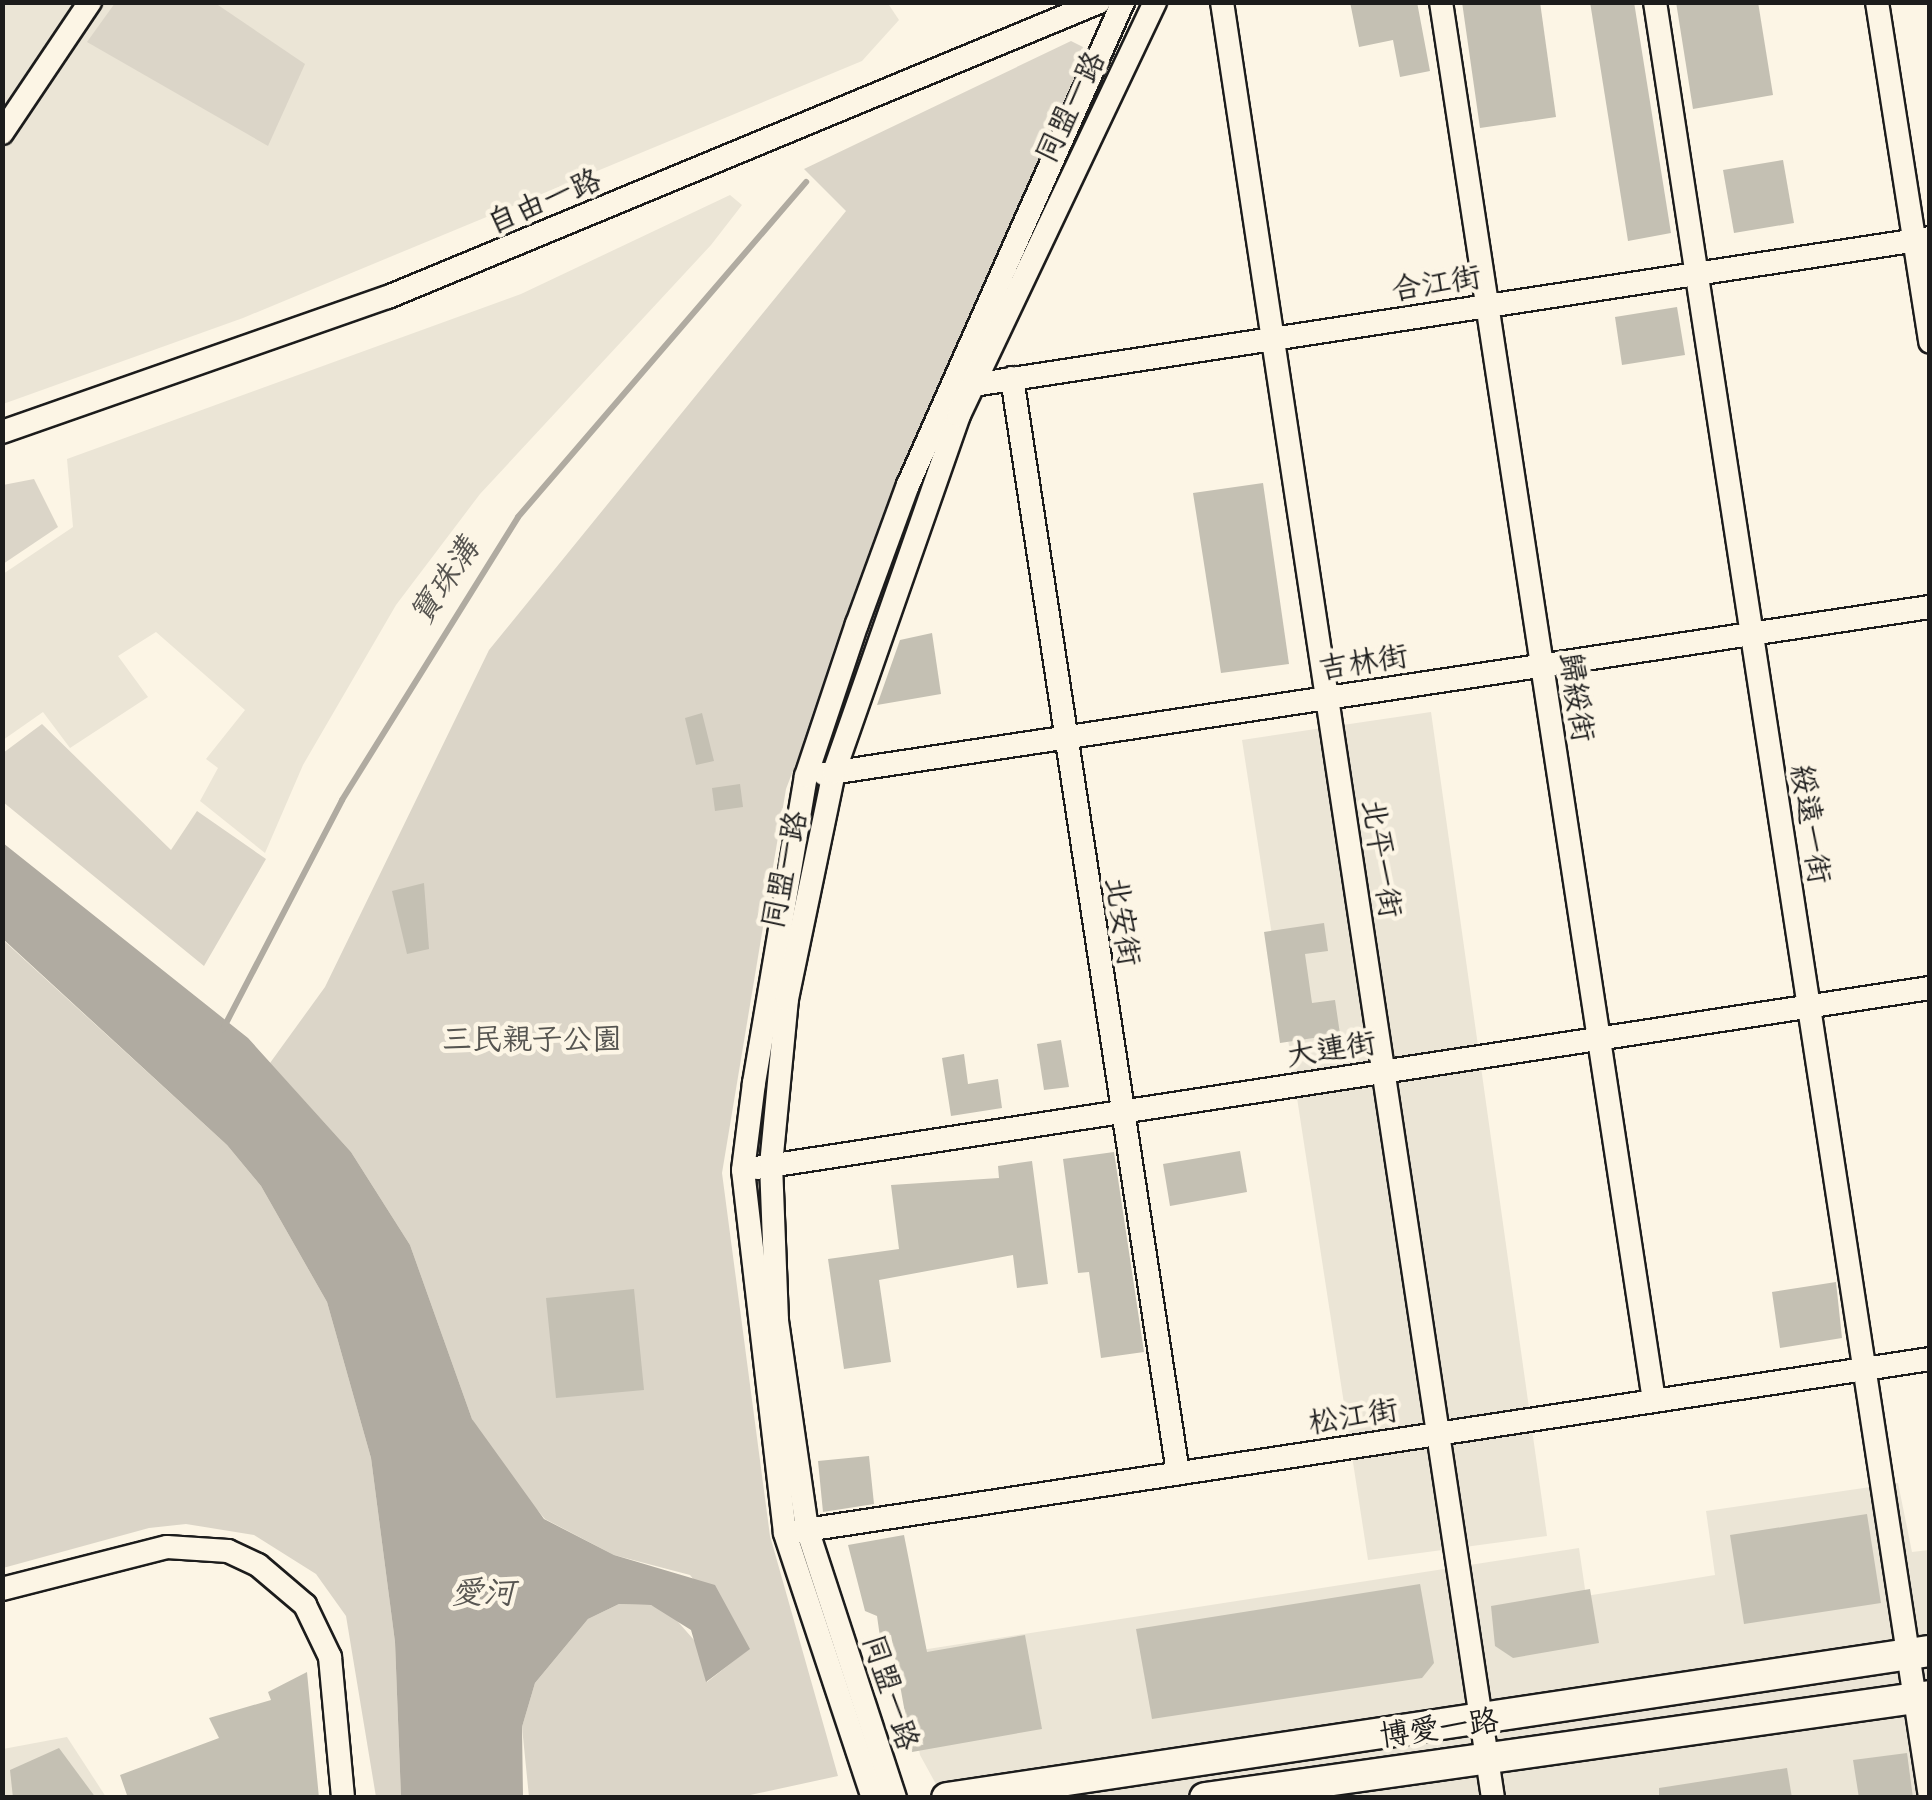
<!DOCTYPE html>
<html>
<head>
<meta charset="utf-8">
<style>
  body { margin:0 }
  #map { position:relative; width:1932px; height:1800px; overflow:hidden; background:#fcf5e5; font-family:Itim,"LXGW WenKai TC",sans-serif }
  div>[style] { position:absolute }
  .built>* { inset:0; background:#ebe5d6 }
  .green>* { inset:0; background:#dbd5c8 }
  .water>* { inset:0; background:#b0aba1 }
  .stream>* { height:6px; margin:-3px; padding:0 3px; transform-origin:3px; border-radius:3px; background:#b0aba1 }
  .building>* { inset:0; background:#c4c0b3 }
  .roads { filter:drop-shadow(2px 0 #1c1c1c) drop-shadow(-2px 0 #1c1c1c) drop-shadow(0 2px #1c1c1c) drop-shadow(0 -2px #1c1c1c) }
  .minor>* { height:22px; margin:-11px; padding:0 11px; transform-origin:11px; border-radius:11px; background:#fcf5e5 }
  .major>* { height:30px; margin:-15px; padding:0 15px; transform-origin:15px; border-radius:15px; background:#fcf5e5 }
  span { translate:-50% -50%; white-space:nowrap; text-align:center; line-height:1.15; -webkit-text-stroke:9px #fcf5e5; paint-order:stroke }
  .street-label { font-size:30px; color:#1c1c1c }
  .park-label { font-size:30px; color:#555450 }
  .water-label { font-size:32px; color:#575551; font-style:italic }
  .frame { position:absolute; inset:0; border:5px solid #1c1c1c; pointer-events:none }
</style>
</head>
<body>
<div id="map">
  <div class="built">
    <i style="clip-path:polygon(887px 2px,899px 20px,862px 61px,243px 318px,3px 404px,3px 3px)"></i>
    <i style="clip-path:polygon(730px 195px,742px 205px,711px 245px,480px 494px,396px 605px,303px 765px,265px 853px,200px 801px,218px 768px,206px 759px,245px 710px,156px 632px,118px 656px,148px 697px,70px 748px,43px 712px,3px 740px,3px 574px,73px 527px,67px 459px,521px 294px)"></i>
    <i style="clip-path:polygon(1431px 712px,1547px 1536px,1368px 1560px,1242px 740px)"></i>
    <i style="clip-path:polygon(1898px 1483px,1912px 1552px,1929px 1550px,1929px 1797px,943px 1797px,920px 1755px,902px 1653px,1579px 1548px,1586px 1596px,1715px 1575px,1706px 1511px)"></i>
    <i style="clip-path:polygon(67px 1737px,106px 1797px,3px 1798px,3px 1749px)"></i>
  </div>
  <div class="green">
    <i style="clip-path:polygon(115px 3px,215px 3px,305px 64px,268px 146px,87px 42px)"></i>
    <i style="clip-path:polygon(1071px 41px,1089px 50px,944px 377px,786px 789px,722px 1173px,770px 1536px,838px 1776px,741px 1797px,529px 1797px,522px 1727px,535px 1683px,588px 1619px,619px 1604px,651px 1605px,672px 1615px,701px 1648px,707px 1682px,749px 1649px,690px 1575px,614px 1555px,545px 1519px,496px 1462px,472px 1419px,410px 1245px,351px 1152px,270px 1063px,325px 987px,489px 650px,846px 211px,804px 169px)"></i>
    <i style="clip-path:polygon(34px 479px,58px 527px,3px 564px,3px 485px)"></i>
    <i style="clip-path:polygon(42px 724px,171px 850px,197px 811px,266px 859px,204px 966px,3px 802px,3px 753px)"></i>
    <i style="clip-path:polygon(2px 939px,227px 1145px,261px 1186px,327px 1302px,371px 1458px,395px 1642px,401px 1797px,376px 1797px,346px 1616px,316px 1574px,254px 1535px,186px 1524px,149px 1528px,3px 1568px)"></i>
  </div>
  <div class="water">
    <i style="clip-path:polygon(3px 843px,248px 1038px,351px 1152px,410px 1245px,472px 1419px,544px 1519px,614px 1555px,715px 1585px,750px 1649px,706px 1682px,691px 1630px,651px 1605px,619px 1604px,588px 1619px,535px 1683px,522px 1727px,523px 1797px,401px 1797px,395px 1642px,371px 1458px,327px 1302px,261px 1186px,227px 1145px,3px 939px)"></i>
  </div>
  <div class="stream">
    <i style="left:223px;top:1029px;width:258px;rotate:-62.5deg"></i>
    <i style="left:342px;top:800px;width:333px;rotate:-58.1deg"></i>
    <i style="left:518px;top:517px;width:442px;rotate:-49.3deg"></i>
  </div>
  <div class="building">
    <i style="clip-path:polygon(1350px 2px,1417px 2px,1430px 71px,1400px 77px,1393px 40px,1359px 47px)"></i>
    <i style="clip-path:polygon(1462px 2px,1540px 2px,1556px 117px,1480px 128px)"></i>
    <i style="clip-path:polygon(1590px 2px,1634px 2px,1671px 233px,1628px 241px)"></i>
    <i style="clip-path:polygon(1676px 2px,1758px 2px,1773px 95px,1693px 109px)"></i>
    <i style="clip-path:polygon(1783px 160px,1794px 223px,1734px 233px,1723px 170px)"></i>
    <i style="clip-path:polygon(1677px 307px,1685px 355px,1622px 365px,1615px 317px)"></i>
    <i style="clip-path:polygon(1263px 483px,1289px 664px,1221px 673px,1193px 493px)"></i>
    <i style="clip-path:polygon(932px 633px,941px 694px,877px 705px,900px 640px)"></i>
    <i style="clip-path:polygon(702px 713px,714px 761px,696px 765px,685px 718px)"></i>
    <i style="clip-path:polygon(740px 784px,743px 807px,715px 811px,712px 788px)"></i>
    <i style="clip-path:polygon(424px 883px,429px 949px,407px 954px,392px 891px)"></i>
    <i style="clip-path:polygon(1324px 923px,1328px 951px,1305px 954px,1312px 1003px,1335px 1000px,1340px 1034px,1280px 1043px,1264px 932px)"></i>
    <i style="clip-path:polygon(1061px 1040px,1069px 1087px,1044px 1090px,1037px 1044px)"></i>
    <i style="clip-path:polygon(964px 1054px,968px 1084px,998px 1079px,1002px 1108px,951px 1116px,942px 1058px)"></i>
    <i style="clip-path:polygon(1240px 1151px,1247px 1192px,1170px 1206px,1163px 1164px)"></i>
    <i style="clip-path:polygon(1114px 1152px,1144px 1352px,1101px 1358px,1089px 1272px,1078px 1273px,1063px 1159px)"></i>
    <i style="clip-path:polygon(1032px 1161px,1048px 1284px,1017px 1288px,1013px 1255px,879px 1280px,891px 1362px,844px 1369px,828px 1259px,899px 1249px,891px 1185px,999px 1178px,998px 1166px)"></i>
    <i style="clip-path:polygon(1836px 1282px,1842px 1338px,1780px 1348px,1772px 1292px)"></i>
    <i style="clip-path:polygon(634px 1289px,644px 1390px,556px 1398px,546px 1298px)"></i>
    <i style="clip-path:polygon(869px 1456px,874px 1504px,823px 1512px,818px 1461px)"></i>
    <i style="clip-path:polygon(1867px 1514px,1881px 1603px,1744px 1624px,1730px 1535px)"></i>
    <i style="clip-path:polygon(904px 1535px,927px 1652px,1025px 1635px,1042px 1729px,912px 1752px,891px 1635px,880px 1637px,877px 1616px,865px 1611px,848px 1545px)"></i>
    <i style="clip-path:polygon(1420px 1584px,1434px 1663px,1422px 1678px,1152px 1719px,1136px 1629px)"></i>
    <i style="clip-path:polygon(1590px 1589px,1599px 1643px,1513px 1658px,1495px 1646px,1491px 1606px)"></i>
    <i style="clip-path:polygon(307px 1672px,319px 1798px,128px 1798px,120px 1775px,219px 1738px,209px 1718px,271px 1700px,268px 1692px)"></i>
    <i style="clip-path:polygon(59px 1748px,96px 1798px,13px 1798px,10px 1770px)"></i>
    <i style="clip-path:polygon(1907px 1753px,1913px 1798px,1859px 1798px,1853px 1760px)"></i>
    <i style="clip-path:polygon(1787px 1768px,1792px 1798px,1659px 1798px,1659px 1788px)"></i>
  </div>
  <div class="roads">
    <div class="minor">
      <i style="left:1222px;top:2px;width:1816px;rotate:81.42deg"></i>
      <i style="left:1441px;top:2px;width:1415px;rotate:81.34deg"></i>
      <i style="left:1655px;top:2px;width:1815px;rotate:81.29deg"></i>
      <i style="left:1877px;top:2px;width:344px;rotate:81.1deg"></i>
      <i style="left:2px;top:133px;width:158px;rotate:-56.1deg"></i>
      <i style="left:1012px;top:378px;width:1108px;rotate:81.38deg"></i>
      <i style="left:960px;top:387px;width:981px;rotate:-8.73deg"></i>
      <i style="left:2px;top:432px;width:409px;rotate:-19.3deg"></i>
      <i style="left:388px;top:297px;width:770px;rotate:-22.53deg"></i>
      <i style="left:824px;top:774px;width:1119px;rotate:-8.59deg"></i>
      <i style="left:756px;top:1168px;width:1188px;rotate:-8.72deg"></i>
      <i style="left:793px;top:1532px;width:1150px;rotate:-8.65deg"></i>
      <i style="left:2px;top:1589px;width:170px;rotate:-14.3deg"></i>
      <i style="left:167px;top:1547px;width:61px;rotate:3.8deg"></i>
      <i style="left:228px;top:1551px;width:33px;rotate:25deg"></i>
      <i style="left:258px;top:1565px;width:62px;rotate:40.4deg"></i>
      <i style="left:305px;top:1605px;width:58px;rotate:64.3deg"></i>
      <i style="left:330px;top:1657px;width:142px;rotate:84.7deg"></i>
      <i style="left:873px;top:1798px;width:279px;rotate:-108.4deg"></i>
      <i style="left:785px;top:1533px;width:365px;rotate:-96.6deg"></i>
      <i style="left:743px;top:1170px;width:88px;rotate:-82.8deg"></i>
      <i style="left:754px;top:1083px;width:311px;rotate:-80.4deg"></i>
      <i style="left:806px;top:776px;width:160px;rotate:-71.5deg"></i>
      <i style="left:857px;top:624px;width:148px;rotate:-69.9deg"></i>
      <i style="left:908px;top:485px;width:529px;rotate:-66deg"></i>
      <i style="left:895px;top:1798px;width:283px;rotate:-108.1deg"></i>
      <i style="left:807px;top:1529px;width:211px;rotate:-98.2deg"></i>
      <i style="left:777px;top:1320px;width:155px;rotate:-92.2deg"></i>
      <i style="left:771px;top:1165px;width:167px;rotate:-84.5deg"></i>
      <i style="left:787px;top:999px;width:232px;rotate:-78.3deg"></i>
      <i style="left:834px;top:772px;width:378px;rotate:-70.7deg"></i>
      <i style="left:959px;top:415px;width:457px;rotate:-64.6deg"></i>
    </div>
    <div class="major">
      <i style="left:947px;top:1798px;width:994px;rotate:-8.51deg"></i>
      <i style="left:1205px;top:1798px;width:732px;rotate:-8.01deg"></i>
    </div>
  </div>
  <div class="street-label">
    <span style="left:1070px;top:107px;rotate:-64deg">同盟一路</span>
    <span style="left:544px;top:201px;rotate:-23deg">自由一路</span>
    <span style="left:1436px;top:283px;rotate:-9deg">合江街</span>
    <span style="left:1363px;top:662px;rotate:-9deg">吉林街</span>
    <span style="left:1577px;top:697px;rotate:81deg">歸綏街</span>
    <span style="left:1811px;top:824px;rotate:81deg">綏遠一街</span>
    <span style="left:1382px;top:858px;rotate:81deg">北平一街</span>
    <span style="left:784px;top:870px;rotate:-78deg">同盟一路</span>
    <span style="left:1123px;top:921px;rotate:81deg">北安街</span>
    <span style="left:1331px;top:1049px;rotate:-9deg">大連街</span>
    <span style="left:1353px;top:1416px;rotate:-9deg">松江街</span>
    <span style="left:891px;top:1692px;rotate:72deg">同盟一路</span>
    <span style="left:1439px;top:1728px;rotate:-8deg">博愛一路</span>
  </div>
  <div class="park-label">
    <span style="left:532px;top:1039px">三民親子公園</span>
  </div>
  <div class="water-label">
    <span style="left:444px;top:581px;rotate:-56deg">寶珠溝</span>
    <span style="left:483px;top:1592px">愛河</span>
  </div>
  <div class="frame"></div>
</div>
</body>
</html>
